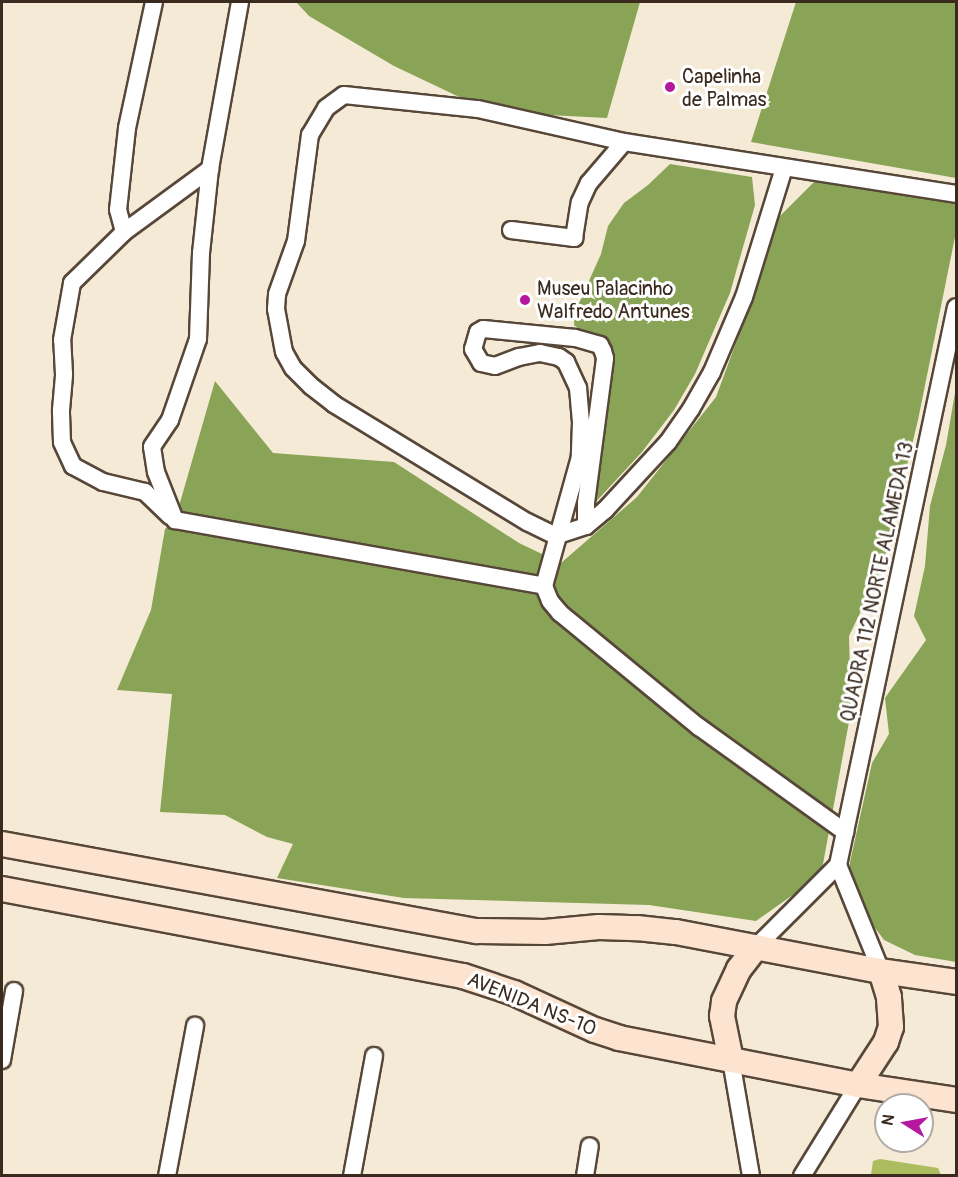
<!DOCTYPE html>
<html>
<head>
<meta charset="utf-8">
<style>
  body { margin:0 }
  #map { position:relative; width:958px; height:1177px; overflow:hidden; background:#f4ead5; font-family:Pangolin,sans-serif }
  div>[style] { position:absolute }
  .green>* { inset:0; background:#acbc5f }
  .forest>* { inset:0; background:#89a456 }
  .roads { filter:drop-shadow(2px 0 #574739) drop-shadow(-2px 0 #574739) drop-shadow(0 2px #574739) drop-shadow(0 -2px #574739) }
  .street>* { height:16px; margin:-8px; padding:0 8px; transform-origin:8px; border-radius:8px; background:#fff }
  .secondary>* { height:24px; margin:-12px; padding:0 12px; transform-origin:12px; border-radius:12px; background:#fde4d0 }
  .dots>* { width:16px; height:16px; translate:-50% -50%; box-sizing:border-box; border:3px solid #fff; border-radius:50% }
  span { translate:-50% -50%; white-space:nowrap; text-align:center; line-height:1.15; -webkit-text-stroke:6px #fff; paint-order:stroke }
  .poi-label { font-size:20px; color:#3b2a1e }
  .left { translate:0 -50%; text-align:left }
  .street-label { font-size:20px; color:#3b2a1e }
  .frame { position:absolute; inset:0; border:3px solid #3b2a1e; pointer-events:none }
  .north { position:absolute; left:874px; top:1093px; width:60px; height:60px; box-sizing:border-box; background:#fff; border:2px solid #b1aaa5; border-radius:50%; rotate:281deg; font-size:16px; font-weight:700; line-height:24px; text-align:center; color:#3b2a1e }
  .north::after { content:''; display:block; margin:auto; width:21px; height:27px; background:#b5179e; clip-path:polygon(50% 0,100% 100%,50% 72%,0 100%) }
</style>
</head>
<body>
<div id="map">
  <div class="green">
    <i style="clip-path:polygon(880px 1159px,938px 1168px,941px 1175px,871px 1175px,873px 1161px)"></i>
  </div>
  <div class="forest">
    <i style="clip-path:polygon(296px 2px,640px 2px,607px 118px,491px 112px,394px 66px,309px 16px)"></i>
    <i style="clip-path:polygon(796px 2px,956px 2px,956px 178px,751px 142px)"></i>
    <i style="clip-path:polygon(670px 164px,752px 177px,755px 205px,730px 293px,695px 374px,674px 410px,642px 452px,592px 506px,610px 348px,597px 335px,581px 331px,574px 325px,575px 312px,601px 254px,608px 226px,624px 203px,648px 185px)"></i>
    <i style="clip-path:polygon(815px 181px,956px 197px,956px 232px,918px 420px,883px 565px,849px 636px,851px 711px,821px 875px,756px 921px,649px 905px,404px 898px,277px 878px,293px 844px,267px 837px,225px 815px,160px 812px,172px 694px,117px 690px,151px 610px,165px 529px,175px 520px,215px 381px,273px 453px,394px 462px,519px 543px,561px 563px,637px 497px,716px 397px,761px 275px,776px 220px)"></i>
    <i style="clip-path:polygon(956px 387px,956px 962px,915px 955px,884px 940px,856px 902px,849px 882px,850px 862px,872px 763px,889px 734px,885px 698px,926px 640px,914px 616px,925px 566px,930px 506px,946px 445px)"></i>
  </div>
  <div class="roads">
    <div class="street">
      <i style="left:240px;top:2px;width:170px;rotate:100.2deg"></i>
      <i style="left:210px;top:169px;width:84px;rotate:96.1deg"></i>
      <i style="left:201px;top:253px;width:86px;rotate:92deg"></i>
      <i style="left:198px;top:339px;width:86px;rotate:109.1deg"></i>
      <i style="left:170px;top:420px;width:32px;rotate:124deg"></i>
      <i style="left:152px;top:447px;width:25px;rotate:81deg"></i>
      <i style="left:156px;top:472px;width:52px;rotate:68.4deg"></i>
      <i style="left:175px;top:520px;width:375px;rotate:10.1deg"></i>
      <i style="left:784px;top:168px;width:135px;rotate:107.2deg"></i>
      <i style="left:744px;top:297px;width:82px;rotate:113.1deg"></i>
      <i style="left:712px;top:372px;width:43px;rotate:119.6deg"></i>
      <i style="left:691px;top:409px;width:40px;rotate:124.9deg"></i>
      <i style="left:668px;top:442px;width:93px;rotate:132.8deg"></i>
      <i style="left:605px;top:510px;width:25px;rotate:140deg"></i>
      <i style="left:586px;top:526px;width:32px;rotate:162deg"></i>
      <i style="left:556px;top:536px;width:32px;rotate:-154deg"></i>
      <i style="left:527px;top:522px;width:226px;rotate:-148.6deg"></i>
      <i style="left:334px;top:404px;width:29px;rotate:-142deg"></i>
      <i style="left:311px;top:386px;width:25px;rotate:-135deg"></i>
      <i style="left:293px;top:368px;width:18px;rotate:-119deg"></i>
      <i style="left:284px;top:352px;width:44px;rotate:-100.5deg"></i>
      <i style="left:276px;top:309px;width:15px;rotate:-86deg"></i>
      <i style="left:277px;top:294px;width:56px;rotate:-70.3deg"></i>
      <i style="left:296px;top:241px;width:107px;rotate:-82.5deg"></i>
      <i style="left:310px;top:135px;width:31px;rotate:-59deg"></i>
      <i style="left:326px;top:108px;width:22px;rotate:-36deg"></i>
      <i style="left:344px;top:95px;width:135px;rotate:6deg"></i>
      <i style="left:478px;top:109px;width:150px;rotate:12.7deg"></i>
      <i style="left:624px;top:142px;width:336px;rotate:8.9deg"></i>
      <i style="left:511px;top:230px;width:64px;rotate:7.2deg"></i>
      <i style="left:574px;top:238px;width:36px;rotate:-81deg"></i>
      <i style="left:580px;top:202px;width:21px;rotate:-65deg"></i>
      <i style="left:589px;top:183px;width:54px;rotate:-49.5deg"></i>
      <i style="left:124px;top:232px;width:23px;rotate:-105deg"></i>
      <i style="left:118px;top:210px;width:82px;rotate:-83.7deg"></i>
      <i style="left:127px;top:128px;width:129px;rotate:-77.9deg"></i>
      <i style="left:170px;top:516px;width:35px;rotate:-136deg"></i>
      <i style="left:145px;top:492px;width:43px;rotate:-166.6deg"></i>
      <i style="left:103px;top:482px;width:34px;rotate:-152deg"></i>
      <i style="left:73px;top:466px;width:26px;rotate:-115deg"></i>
      <i style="left:62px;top:442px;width:32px;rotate:-92deg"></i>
      <i style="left:61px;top:410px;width:36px;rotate:-85deg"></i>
      <i style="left:64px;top:374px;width:34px;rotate:-93deg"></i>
      <i style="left:62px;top:340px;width:58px;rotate:-80deg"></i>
      <i style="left:72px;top:283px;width:73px;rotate:-44.4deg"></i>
      <i style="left:124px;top:232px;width:107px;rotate:-36.2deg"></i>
      <i style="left:586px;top:526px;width:23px;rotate:-90deg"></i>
      <i style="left:586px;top:503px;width:146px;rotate:-82.5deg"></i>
      <i style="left:605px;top:358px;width:7px;rotate:-106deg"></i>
      <i style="left:603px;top:351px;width:7px;rotate:-117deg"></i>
      <i style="left:600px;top:345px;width:26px;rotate:-164deg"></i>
      <i style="left:575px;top:338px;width:92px;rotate:-174.4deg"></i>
      <i style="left:483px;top:329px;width:6px;rotate:149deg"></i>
      <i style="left:478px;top:332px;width:18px;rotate:106deg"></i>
      <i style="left:473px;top:349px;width:16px;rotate:60deg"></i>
      <i style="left:481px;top:363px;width:14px;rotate:12deg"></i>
      <i style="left:495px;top:366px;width:26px;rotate:-21deg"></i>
      <i style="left:519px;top:357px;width:21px;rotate:-11deg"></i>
      <i style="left:540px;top:353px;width:19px;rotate:12deg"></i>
      <i style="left:559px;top:357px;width:9px;rotate:36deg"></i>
      <i style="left:566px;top:362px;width:29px;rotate:65deg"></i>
      <i style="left:578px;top:388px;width:34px;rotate:85deg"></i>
      <i style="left:581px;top:422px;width:35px;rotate:92deg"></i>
      <i style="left:580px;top:457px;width:134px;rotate:105.6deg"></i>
      <i style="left:544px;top:586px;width:16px;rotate:68deg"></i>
      <i style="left:550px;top:601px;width:16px;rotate:50deg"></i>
      <i style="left:560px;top:613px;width:180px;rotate:39.4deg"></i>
      <i style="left:699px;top:727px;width:180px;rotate:35.7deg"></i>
      <i style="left:838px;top:865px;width:570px;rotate:-78.06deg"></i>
      <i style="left:838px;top:865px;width:114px;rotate:67.9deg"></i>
      <i style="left:756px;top:947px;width:116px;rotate:-45deg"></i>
      <i style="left:2px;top:1060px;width:70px;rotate:-80.1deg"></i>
      <i style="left:731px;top:1060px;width:118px;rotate:80.2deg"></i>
      <i style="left:167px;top:1176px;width:153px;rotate:-79.4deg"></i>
      <i style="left:352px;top:1176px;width:122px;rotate:-79.6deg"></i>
      <i style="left:585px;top:1176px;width:30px;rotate:-81deg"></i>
      <i style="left:802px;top:1176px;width:107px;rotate:-58.4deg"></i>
    </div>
    <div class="secondary">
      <i style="left:2px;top:844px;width:483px;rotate:10.4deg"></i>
      <i style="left:477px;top:931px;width:68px;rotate:0.8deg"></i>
      <i style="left:545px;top:932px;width:54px;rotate:-5.3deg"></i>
      <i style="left:599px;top:927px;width:38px;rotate:2deg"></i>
      <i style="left:637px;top:928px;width:39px;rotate:6deg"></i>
      <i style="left:676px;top:932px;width:209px;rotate:10.8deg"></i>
      <i style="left:881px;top:971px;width:76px;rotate:8.3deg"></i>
      <i style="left:2px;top:889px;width:469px;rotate:10.7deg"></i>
      <i style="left:463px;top:976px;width:54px;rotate:18.4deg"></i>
      <i style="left:514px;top:993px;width:89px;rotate:24.6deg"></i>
      <i style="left:595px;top:1030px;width:25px;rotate:18deg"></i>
      <i style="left:619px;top:1038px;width:244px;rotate:11.1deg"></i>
      <i style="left:858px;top:1085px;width:99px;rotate:8.7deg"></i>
      <i style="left:731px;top:1060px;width:45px;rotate:-101.6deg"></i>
      <i style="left:722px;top:1016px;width:15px;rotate:-82deg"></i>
      <i style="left:724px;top:1001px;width:35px;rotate:-65deg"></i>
      <i style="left:739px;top:969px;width:28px;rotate:-52deg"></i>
      <i style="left:858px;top:1085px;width:51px;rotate:-56.9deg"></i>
      <i style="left:886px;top:1042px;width:16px;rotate:-72deg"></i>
      <i style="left:891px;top:1027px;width:30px;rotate:-94deg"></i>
      <i style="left:889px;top:997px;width:27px;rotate:-107deg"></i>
    </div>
  </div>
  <div class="dots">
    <i style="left:670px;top:87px;background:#b5179e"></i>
    <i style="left:525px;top:300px;background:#b5179e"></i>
  </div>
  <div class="poi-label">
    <span class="left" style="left:682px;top:88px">Capelinha<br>de Palmas</span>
    <span class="left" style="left:537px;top:300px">Museu Palacinho<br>Walfredo Antunes</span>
  </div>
  <div class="street-label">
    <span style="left:877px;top:582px;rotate:-78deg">QUADRA 112 NORTE ALAMEDA 13</span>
    <span style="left:532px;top:1004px;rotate:22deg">AVENIDA NS-10</span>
  </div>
  <div class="frame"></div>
  <div class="north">N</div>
</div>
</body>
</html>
